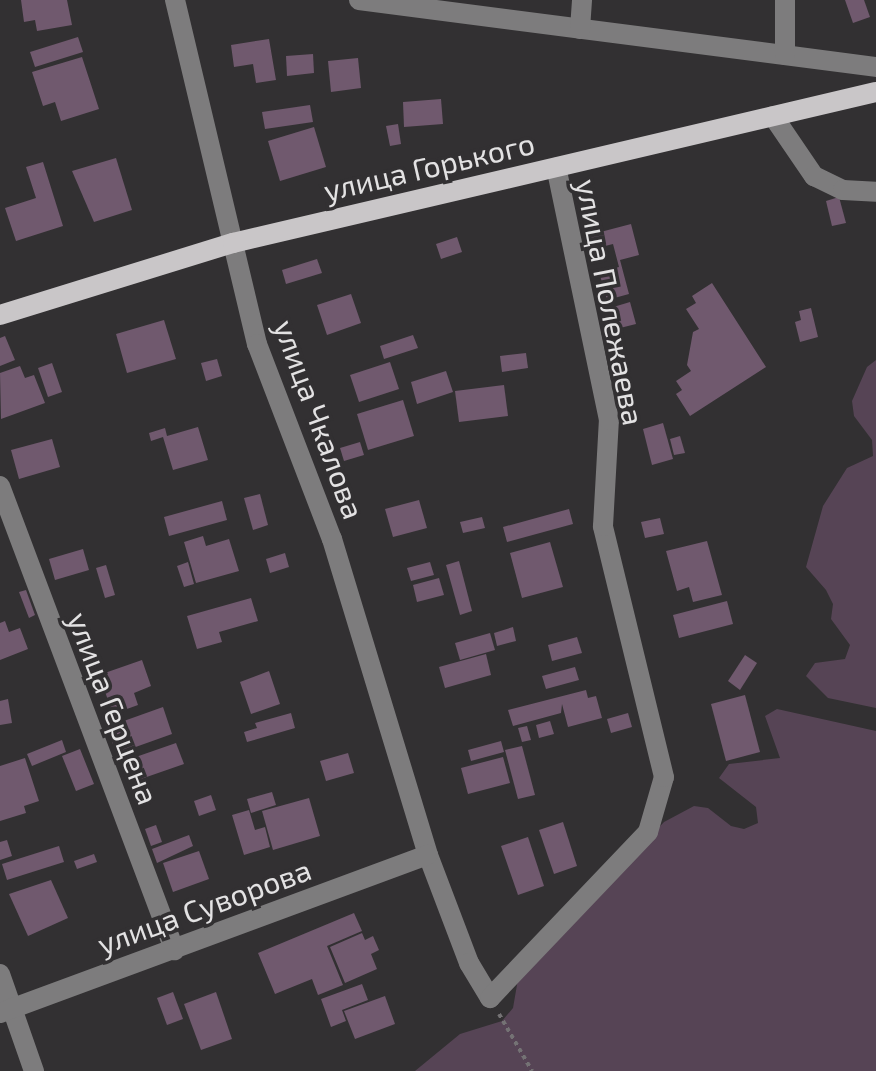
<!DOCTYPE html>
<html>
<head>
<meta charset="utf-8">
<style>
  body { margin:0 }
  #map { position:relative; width:876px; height:1071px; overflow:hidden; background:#323032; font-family:"Exo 2",sans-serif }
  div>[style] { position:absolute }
  .green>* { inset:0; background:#564455 }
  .building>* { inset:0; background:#70596e }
  .path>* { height:4px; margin-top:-2px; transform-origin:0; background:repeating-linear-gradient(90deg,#747274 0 4px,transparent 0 8px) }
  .minor>* { height:20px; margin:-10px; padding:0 10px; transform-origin:10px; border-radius:10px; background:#7d7c7d }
  .major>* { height:20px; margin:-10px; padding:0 10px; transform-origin:10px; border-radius:10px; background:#c9c6c8 }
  span { translate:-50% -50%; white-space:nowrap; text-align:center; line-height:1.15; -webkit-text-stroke:7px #323032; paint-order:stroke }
  .street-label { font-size:30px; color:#e3e2e3 }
</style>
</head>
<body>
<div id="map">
  <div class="green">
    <i style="clip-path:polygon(876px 360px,876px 708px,828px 698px,806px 676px,815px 663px,845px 659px,850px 645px,831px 619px,833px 604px,826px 590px,806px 567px,823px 506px,847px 468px,873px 456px,872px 440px,854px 416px,852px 401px,867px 367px)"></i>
    <i style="clip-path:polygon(777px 709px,876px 731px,876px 1071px,415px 1071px,460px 1034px,502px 1021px,513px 1008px,518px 979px,664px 822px,694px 806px,708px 808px,731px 826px,744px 829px,758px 823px,756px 807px,719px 778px,729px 764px,780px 758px,765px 716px)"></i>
  </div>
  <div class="building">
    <i style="clip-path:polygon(21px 0,67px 0,72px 25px,37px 31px,35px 20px,24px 22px)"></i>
    <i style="clip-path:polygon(845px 0,864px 0,870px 17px,853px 23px)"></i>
    <i style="clip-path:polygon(78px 37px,83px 52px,35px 67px,30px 52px)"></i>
    <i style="clip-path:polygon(269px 39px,276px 80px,256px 83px,253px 64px,234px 67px,231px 45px)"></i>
    <i style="clip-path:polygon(313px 54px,314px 73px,287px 76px,286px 56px)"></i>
    <i style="clip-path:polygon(82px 57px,99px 109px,61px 121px,55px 102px,43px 106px,32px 72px)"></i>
    <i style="clip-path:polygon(358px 58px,361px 88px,331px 92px,328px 61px)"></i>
    <i style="clip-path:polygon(441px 99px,443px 124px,404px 127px,403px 102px)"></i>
    <i style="clip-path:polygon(310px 105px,313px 122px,265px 129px,262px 112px)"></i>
    <i style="clip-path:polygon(398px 124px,401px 144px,390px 146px,386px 126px)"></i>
    <i style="clip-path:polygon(314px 127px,326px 167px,280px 181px,268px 141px)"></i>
    <i style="clip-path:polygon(116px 158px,132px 210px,94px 222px,72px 171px)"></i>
    <i style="clip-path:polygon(43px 162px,63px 226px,16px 241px,5px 208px,36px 198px,26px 167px)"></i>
    <i style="clip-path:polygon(839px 197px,846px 223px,832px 226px,826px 201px)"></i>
    <i style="clip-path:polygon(631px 224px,639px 255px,620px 260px,629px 294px,607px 300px,599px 272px,619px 267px,613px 244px,593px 249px,589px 235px)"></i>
    <i style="clip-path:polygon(457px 237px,462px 252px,441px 259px,436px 244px)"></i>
    <i style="clip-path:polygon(317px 259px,322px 273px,286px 284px,282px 270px)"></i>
    <i style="clip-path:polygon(712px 283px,766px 367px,690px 416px,676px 394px,682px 390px,676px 381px,691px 371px,687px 365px,693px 332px,699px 329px,686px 309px,696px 303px,692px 296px)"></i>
    <i style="clip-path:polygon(351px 294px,361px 323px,327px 335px,317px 305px)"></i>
    <i style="clip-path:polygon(630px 302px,636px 324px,616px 329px,610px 308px)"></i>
    <i style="clip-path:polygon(811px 308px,818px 337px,800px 342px,795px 322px,801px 320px,799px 311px)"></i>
    <i style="clip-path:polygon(164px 320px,176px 359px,127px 373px,116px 334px)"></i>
    <i style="clip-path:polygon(413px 335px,418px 348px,384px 359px,380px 346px)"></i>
    <i style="clip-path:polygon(5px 336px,15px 360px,0 366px,0 338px)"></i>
    <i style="clip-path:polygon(526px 353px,528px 368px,502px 372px,500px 356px)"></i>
    <i style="clip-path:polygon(217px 359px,222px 376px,206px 381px,201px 363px)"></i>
    <i style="clip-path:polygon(390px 362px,399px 389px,359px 402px,350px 375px)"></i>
    <i style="clip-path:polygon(52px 363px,62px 392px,48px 397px,38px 368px)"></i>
    <i style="clip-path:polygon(20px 366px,25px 378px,34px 375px,45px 403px,1px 419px,0 373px)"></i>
    <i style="clip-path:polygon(446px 371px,453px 392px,417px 404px,411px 382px)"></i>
    <i style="clip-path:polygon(504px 385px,508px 416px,459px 422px,455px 391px)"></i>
    <i style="clip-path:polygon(403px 400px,414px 436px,368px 450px,357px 414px)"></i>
    <i style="clip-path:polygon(663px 423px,673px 459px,652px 465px,643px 429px)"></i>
    <i style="clip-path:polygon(198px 427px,208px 460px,173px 470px,163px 437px,151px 441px,149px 433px,165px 428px,167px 436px)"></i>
    <i style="clip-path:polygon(680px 436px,685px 453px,674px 455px,670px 439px)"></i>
    <i style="clip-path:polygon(52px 439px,60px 467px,19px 479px,11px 450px)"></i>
    <i style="clip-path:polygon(360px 442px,364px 455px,344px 461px,340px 448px)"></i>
    <i style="clip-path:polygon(260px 494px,268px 525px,253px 530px,244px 498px)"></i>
    <i style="clip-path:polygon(419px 500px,427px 528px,393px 537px,385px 509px)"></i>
    <i style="clip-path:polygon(222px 501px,227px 520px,169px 536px,164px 517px)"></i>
    <i style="clip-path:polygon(569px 509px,573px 524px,507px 542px,503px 527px)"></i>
    <i style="clip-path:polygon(482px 517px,485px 528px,463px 533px,460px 522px)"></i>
    <i style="clip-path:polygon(660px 518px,664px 534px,645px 538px,641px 522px)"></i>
    <i style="clip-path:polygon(203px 536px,206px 546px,229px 539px,239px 571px,196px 583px,184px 542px)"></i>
    <i style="clip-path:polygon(707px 541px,722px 595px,693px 602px,689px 587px,677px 591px,666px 551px)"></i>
    <i style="clip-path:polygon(550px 542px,563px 587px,522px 598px,510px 553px)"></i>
    <i style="clip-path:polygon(83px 549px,89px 570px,55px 580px,49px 559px)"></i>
    <i style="clip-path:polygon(285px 553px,289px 567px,270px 573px,266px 559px)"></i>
    <i style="clip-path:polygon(459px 561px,472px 611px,460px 615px,446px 565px)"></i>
    <i style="clip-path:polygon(188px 562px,194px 584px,184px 587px,177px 566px)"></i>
    <i style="clip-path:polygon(430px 562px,434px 575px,411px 581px,407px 568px)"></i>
    <i style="clip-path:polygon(106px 565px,115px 595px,105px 598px,96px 568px)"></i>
    <i style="clip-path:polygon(439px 578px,444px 595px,417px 602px,413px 585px)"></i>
    <i style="clip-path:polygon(26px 590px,35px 615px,29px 618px,19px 592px)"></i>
    <i style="clip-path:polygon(251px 598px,258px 621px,219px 632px,222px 642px,197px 649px,187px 616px)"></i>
    <i style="clip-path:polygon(727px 601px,733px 624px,679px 638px,673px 615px)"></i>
    <i style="clip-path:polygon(5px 621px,9px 632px,20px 628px,28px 649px,0 660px,0 623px)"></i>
    <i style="clip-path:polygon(513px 627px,516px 641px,497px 646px,494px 633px)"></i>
    <i style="clip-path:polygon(490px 633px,495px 650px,460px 660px,455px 643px)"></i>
    <i style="clip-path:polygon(577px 637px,582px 653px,552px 661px,548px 645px)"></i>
    <i style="clip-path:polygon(486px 654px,491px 675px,445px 688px,439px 667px)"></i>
    <i style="clip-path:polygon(745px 655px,757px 663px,740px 690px,728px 681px)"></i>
    <i style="clip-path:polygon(142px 660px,151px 686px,134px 693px,138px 705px,113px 714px,99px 675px)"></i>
    <i style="clip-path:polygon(575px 667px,579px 680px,546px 689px,542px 676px)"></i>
    <i style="clip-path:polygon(269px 671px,280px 704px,251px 714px,240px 682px)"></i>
    <i style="clip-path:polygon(586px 690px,588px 698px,596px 696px,602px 718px,568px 727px,562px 704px,561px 713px,513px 726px,508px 710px)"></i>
    <i style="clip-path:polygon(745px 695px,760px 752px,726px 761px,711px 704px)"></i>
    <i style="clip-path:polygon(8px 699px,12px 723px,0 725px,0 701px)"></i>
    <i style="clip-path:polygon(163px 707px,172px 734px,116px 754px,107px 727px)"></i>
    <i style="clip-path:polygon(291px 713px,295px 728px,247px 742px,244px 732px,257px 728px,255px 723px)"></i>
    <i style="clip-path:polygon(628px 713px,632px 727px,611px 733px,607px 719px)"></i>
    <i style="clip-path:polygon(550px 721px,554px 734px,539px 738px,536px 725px)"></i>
    <i style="clip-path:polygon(527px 726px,531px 740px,522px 742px,518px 728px)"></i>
    <i style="clip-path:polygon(62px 740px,66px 752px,32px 766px,27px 754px)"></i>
    <i style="clip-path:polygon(501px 741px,504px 752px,471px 761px,468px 750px)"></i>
    <i style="clip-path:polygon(176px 743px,184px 764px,138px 780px,130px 759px)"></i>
    <i style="clip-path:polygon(522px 746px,535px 795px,518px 799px,505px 750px)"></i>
    <i style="clip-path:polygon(80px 749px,94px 784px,76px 791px,62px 756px)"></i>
    <i style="clip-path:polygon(348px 753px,354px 773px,326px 781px,320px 761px)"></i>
    <i style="clip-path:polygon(503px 757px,510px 783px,468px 794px,461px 768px)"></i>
    <i style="clip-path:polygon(25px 758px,39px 801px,24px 806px,26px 813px,0 821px,0 766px)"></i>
    <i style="clip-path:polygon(272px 792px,276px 805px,251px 813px,247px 799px)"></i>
    <i style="clip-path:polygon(211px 795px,216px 810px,199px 816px,194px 801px)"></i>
    <i style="clip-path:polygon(309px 798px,320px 836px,273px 850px,262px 811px)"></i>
    <i style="clip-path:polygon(249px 810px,255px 830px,265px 827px,270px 847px,244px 855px,232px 815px)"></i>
    <i style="clip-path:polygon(563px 822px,577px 866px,554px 874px,539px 830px)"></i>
    <i style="clip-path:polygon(156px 825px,162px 842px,151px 846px,145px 829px)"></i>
    <i style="clip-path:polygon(189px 835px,193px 846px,157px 863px,152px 849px)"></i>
    <i style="clip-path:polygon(528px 837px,544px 886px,518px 895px,501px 846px)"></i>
    <i style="clip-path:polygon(7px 840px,12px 856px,0 860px,0 842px)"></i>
    <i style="clip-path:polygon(59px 846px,64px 862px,7px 880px,2px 864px)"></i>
    <i style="clip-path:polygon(199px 851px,209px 879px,173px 892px,163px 863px)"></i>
    <i style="clip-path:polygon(94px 854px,97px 862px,77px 869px,74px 861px)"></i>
    <i style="clip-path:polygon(51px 880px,68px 918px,28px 936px,9px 894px)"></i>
    <i style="clip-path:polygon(354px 913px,362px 931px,327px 946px,343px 985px,318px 995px,312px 979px,275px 994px,258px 953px)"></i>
    <i style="clip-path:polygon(362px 933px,365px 940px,373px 936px,379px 950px,371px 954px,377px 969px,345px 983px,330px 947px)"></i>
    <i style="clip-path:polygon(362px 984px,368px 1000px,342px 1010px,346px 1021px,331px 1027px,321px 999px)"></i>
    <i style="clip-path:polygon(173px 992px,183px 1019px,167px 1025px,157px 998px)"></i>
    <i style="clip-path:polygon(216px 992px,232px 1039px,201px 1050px,184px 1004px)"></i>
    <i style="clip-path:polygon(385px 996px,395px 1024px,355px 1039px,344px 1011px)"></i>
  </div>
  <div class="path">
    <i style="left:499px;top:1014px;width:66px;rotate:59.9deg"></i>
  </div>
  <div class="minor">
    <i style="left:175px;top:0;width:354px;rotate:76.6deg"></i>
    <i style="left:257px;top:344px;width:209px;rotate:69deg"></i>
    <i style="left:332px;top:539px;width:330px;rotate:73.1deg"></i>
    <i style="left:428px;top:855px;width:116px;rotate:69.2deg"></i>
    <i style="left:469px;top:963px;width:41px;rotate:59deg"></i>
    <i style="left:490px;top:998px;width:229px;rotate:-46.4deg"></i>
    <i style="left:648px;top:832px;width:57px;rotate:-73.8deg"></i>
    <i style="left:664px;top:777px;width:258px;rotate:-103.7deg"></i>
    <i style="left:603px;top:526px;width:106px;rotate:-86.8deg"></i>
    <i style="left:609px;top:420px;width:258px;rotate:-101.8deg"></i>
    <i style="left:359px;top:0;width:521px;rotate:7.38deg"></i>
    <i style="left:580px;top:29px;width:29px;rotate:-86deg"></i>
    <i style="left:785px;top:55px;width:55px;rotate:-90deg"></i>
    <i style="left:773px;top:116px;width:73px;rotate:55.7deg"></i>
    <i style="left:814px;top:176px;width:32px;rotate:26deg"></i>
    <i style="left:843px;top:190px;width:33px;rotate:3deg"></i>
    <i style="left:0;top:486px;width:496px;rotate:69.4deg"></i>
    <i style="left:0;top:974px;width:103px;rotate:70.7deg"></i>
    <i style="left:0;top:1013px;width:456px;rotate:-20.3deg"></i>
  </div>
  <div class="major">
    <i style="left:0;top:315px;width:244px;rotate:-17.2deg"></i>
    <i style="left:233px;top:243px;width:660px;rotate:-13.22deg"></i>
  </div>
  <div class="street-label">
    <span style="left:429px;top:166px;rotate:-13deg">улица Горького</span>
    <span style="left:611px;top:302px;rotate:79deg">улица Полежаева</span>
    <span style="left:320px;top:419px;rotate:70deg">улица Чкалова</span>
    <span style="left:114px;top:708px;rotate:69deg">улица Герцена</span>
    <span style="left:204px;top:906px;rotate:-20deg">улица Суворова</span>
  </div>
</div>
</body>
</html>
